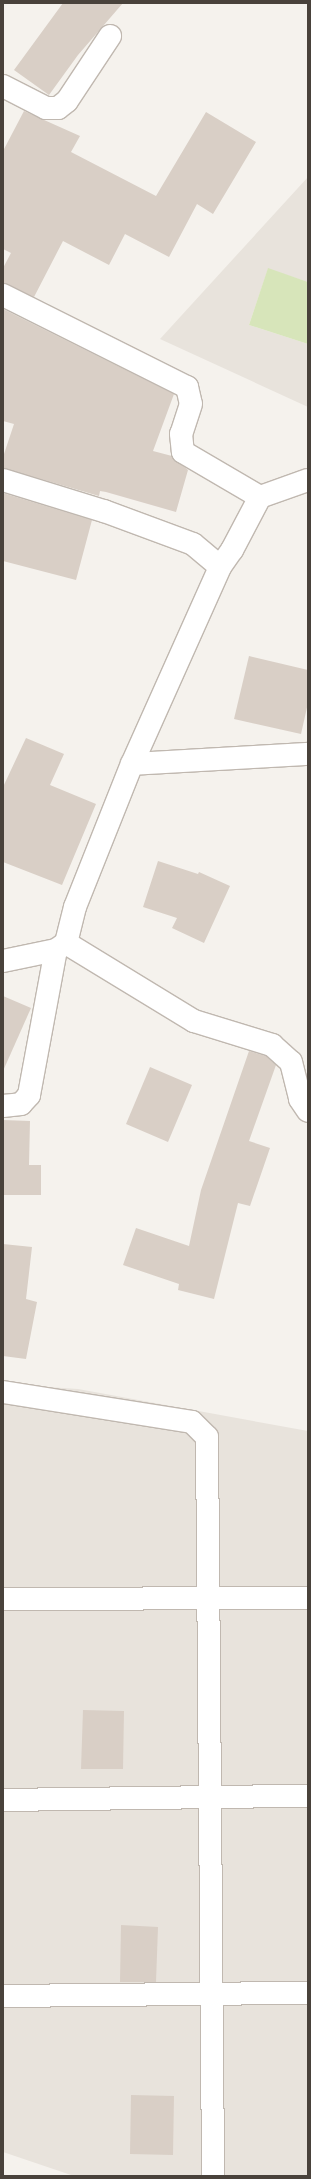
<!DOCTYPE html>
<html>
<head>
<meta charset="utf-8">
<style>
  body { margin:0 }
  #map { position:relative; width:311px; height:2179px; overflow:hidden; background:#f5f2ed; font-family:Signika,sans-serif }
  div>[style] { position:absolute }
  .residential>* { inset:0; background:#e8e3dc }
  .green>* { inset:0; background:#d7e5ba }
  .building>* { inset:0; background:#d9cfc6 }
  .roads { filter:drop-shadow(1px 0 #c0b8b0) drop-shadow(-1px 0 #c0b8b0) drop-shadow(0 1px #c0b8b0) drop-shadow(0 -1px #c0b8b0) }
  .minor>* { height:22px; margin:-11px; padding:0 11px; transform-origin:11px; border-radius:11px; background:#fff }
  span { translate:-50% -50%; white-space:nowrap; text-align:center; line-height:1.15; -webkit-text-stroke:4px #fff; paint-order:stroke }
  .frame { position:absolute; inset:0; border:4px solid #49423b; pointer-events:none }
</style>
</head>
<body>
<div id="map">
  <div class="residential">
    <i style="clip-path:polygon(308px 177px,308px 282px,268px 269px,249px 325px,308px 344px,308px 407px,160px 339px)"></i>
    <i style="clip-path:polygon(3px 1384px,78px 1389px,308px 1431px,308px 2176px,74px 2176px,3px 2152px)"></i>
  </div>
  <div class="green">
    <i style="clip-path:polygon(268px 268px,308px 282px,308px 344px,249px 325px)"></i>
  </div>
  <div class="building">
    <i style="clip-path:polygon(63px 3px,123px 3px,78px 55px,49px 95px,14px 70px)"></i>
    <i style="clip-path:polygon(24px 111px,80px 136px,71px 152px,156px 196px,206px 112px,256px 142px,213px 214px,197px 204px,169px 257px,125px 234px,109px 265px,63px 241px,34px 297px,3px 283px,3px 268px,11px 253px,3px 249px,3px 151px)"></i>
    <i style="clip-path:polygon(3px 309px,174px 394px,153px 451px,172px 456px,188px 470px,176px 512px,106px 492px,100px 491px,99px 496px,3px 468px,3px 457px,14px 424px,3px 421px)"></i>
    <i style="clip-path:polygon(3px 493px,92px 520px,76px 580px,3px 561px)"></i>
    <i style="clip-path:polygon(249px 656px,308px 670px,308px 703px,301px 734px,234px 719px)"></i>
    <i style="clip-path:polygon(26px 738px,64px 754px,50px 785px,96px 804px,62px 885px,3px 862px,3px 787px)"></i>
    <i style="clip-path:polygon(158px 861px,198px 874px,199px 872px,230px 886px,204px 943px,172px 928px,177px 918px,143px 907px)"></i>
    <i style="clip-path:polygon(3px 996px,31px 1008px,3px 1071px)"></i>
    <i style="clip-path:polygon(249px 1051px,266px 1056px,276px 1065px,249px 1141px,270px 1148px,250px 1206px,238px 1203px,214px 1299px,178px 1290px,179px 1284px,123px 1265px,136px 1228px,189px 1246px,201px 1190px)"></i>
    <i style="clip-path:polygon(150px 1067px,192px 1085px,168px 1142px,126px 1124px)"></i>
    <i style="clip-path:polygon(3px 1120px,30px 1121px,29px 1165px,41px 1165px,41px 1195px,3px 1195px)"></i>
    <i style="clip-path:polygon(3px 1244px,32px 1247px,26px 1299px,37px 1302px,26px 1359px,3px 1356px)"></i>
    <i style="clip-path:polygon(83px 1710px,124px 1711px,123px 1769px,81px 1769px)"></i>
    <i style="clip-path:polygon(121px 1925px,158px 1927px,156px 1982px,120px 1982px)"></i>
    <i style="clip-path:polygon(131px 2095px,174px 2096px,173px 2155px,130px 2154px)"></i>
  </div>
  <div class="roads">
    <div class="minor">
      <i style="left:3px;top:86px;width:48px;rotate:27.1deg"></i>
      <i style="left:46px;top:108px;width:12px"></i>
      <i style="left:58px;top:108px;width:11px;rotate:-38deg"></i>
      <i style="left:67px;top:101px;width:78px;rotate:-56.5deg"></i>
      <i style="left:3px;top:295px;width:206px;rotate:26.6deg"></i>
      <i style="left:187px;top:387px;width:17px;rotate:77deg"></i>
      <i style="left:191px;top:404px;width:32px;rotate:108deg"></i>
      <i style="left:181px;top:434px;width:18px;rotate:84deg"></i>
      <i style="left:183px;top:452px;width:89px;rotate:30.3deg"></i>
      <i style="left:3px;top:480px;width:106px;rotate:17.1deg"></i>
      <i style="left:104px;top:511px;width:95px;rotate:20.3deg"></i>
      <i style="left:193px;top:544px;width:35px;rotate:40deg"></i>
      <i style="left:132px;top:764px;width:176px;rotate:-3.3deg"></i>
      <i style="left:66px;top:943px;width:37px;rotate:-76deg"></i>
      <i style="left:75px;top:907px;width:154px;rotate:-68.3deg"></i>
      <i style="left:132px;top:764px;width:216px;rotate:-65.9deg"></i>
      <i style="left:220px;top:567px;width:21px;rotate:-55deg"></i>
      <i style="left:232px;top:550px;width:60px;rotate:-62.2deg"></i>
      <i style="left:260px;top:497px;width:51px;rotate:-19.5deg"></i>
      <i style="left:3px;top:961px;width:54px;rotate:-11.7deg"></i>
      <i style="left:56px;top:950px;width:12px;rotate:-35deg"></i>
      <i style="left:66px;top:943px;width:150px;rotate:31.4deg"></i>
      <i style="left:194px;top:1021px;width:82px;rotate:17.1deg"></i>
      <i style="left:272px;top:1045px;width:25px;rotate:42deg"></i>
      <i style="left:291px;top:1062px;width:38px;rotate:76deg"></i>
      <i style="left:300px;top:1099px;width:14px;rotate:56deg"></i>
      <i style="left:3px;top:1106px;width:18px;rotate:-6deg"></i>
      <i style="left:21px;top:1104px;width:12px;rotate:-48deg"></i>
      <i style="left:29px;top:1095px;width:147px;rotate:-79.5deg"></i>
      <i style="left:3px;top:1392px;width:191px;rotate:9deg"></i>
      <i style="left:192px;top:1422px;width:21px;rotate:45deg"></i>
      <i style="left:207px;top:1437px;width:739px;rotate:89.53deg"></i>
      <i style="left:3px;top:1599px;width:305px;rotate:-0.2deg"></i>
      <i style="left:3px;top:1800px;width:305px;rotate:-0.8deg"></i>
      <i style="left:3px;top:1996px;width:305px;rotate:-0.6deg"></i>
    </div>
  </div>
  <div class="frame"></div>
</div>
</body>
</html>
